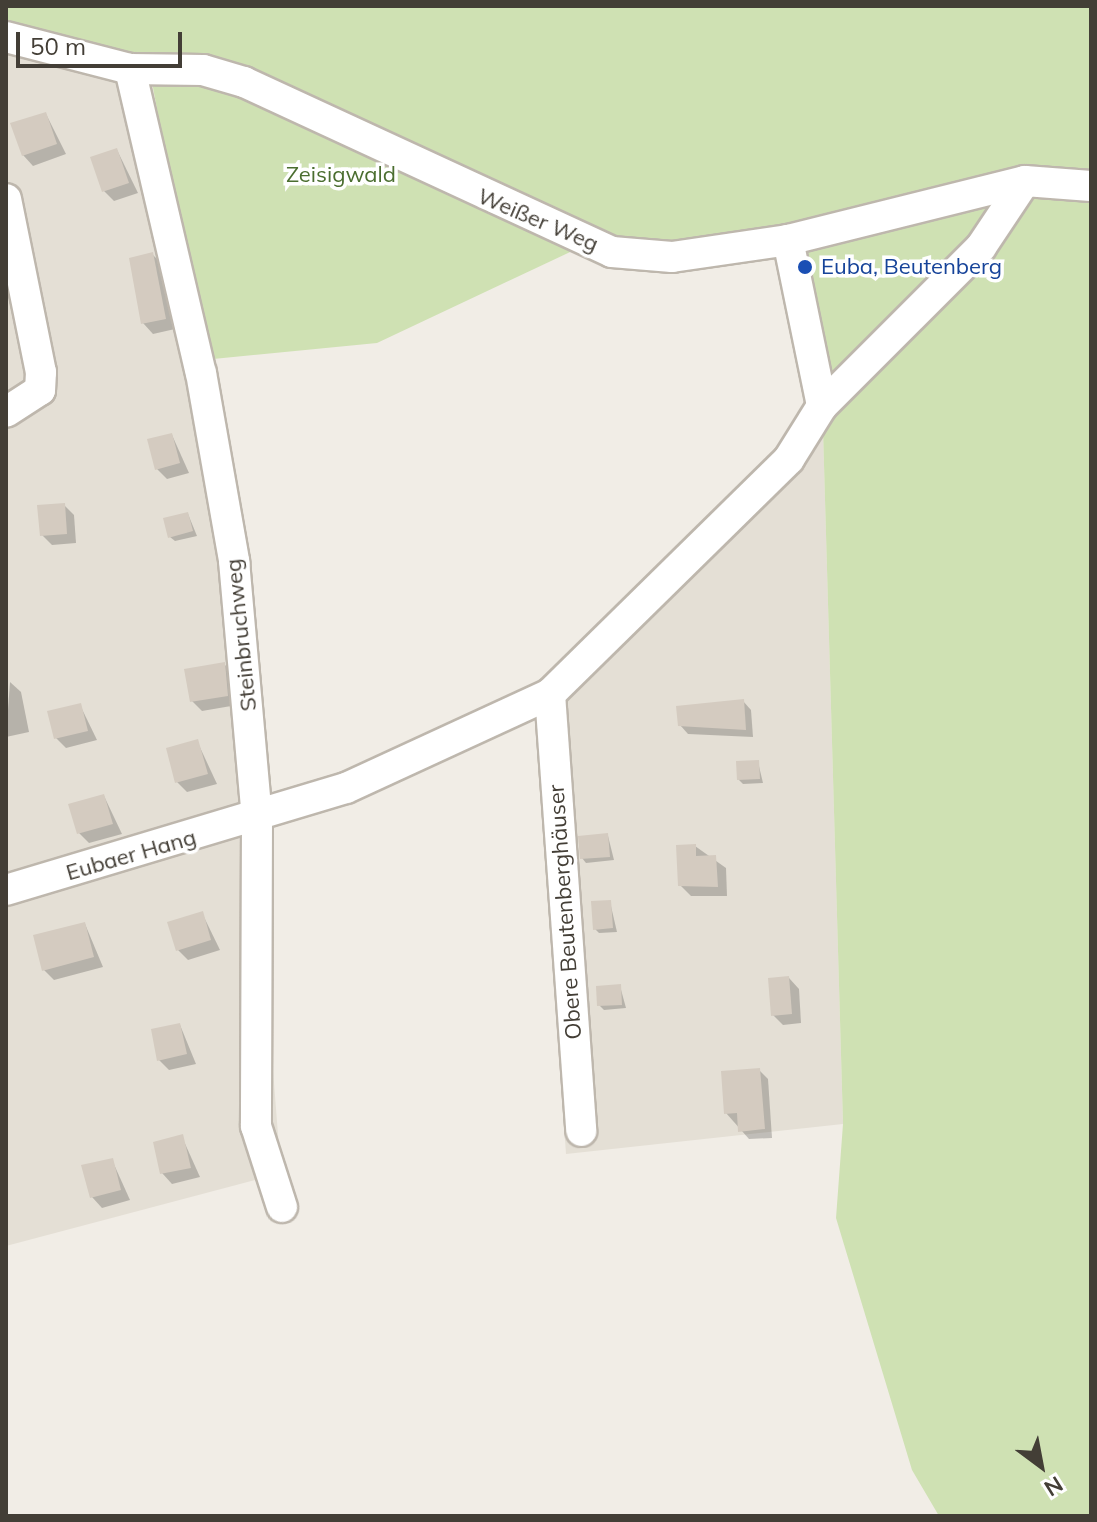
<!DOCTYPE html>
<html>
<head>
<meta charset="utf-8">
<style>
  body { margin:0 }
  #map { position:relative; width:1097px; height:1522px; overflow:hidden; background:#f1ede6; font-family:Mulish,sans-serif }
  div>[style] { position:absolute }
  .residential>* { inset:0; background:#e4dfd5 }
  .green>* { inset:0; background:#cfe1b3 }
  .shadow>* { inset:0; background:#0003 }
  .building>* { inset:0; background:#d4cbc0 }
  .roads { filter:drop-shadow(2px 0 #beb7ad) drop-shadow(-2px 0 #beb7ad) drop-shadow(0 2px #beb7ad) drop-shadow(0 -2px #beb7ad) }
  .minor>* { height:30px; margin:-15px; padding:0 15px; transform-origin:15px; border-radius:15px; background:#fff }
  .dots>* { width:22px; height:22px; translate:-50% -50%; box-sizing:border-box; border:4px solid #fff; border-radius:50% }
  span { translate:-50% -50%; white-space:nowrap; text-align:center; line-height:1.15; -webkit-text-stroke:7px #fff; paint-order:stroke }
  .park-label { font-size:22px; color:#4b6e30 }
  .street-label { font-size:22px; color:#433e36 }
  .transit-label { font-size:22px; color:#164399 }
  .left { translate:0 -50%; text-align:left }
  .frame { position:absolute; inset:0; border:8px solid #433e36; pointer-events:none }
  .north { position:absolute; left:1001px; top:1426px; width:80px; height:80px; -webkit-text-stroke:6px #fff; paint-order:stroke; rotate:148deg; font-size:22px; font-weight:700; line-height:32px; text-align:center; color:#433e36 }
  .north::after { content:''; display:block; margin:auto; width:28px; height:36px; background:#433e36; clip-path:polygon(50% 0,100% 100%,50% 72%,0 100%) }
  .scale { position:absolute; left:16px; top:32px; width:166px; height:36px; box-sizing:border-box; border:4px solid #433e36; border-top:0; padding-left:10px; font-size:24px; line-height:28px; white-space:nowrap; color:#433e36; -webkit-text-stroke:6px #fff; paint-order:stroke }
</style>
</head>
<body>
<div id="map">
  <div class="residential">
    <i style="clip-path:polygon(6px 49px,152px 82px,203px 360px,259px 890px,281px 1173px,6px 1246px)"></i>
    <i style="clip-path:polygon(823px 430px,843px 1124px,566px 1154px,536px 716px)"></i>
  </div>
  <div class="green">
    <i style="clip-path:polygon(6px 6px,1091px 6px,1091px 1516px,939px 1516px,912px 1470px,836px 1218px,843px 1124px,823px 430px,791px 227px,684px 248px,602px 237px,377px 343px,203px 360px,152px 82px,6px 29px)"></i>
  </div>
  <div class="shadow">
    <i style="clip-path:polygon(46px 114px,66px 154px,33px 166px,23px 155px)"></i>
    <i style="clip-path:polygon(117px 150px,138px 193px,114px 201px,104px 191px)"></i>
    <i style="clip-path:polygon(152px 254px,162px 264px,175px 329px,153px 334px,143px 323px)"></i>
    <i style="clip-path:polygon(172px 435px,189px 473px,167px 479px,157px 469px)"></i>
    <i style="clip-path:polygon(64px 505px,74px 515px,76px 543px,52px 545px,42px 535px)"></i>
    <i style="clip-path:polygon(188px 514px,197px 536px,175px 541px,170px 537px)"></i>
    <i style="clip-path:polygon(224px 664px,234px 674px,237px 705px,202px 711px,192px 701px)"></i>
    <i style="clip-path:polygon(10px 682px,21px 692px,29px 732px,6px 737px)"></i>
    <i style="clip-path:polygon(743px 701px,751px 710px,753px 737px,688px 734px,680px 725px)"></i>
    <i style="clip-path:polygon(80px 705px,97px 740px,66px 748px,56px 738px)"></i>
    <i style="clip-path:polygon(197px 741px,217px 784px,187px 792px,177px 782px)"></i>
    <i style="clip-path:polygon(758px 762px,763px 783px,743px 784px,738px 779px)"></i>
    <i style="clip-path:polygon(104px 796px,122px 834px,89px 843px,79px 833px)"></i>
    <i style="clip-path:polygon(608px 836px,614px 860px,586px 863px,582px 858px)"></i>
    <i style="clip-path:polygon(695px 846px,726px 868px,727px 896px,691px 896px,680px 885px)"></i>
    <i style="clip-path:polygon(610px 902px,617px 932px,599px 933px,595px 929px)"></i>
    <i style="clip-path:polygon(202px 913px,220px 950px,188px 960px,178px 950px)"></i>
    <i style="clip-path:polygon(85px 924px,103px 967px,54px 980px,44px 970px)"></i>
    <i style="clip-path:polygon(789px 978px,799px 989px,801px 1023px,783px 1025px,773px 1015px)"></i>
    <i style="clip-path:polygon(620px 986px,626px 1008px,604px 1010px,599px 1005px)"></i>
    <i style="clip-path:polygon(180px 1025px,196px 1064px,169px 1070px,159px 1060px)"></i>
    <i style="clip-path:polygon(759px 1070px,768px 1079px,772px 1138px,749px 1139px,726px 1113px)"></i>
    <i style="clip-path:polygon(182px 1137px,200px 1177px,172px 1184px,162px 1173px)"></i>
    <i style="clip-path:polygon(112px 1160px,130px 1200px,102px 1208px,92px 1197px)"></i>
  </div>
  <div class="building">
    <i style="clip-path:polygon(46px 112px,57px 144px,22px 156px,10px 123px)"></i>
    <i style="clip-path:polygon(117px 148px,129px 183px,102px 192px,90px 157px)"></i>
    <i style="clip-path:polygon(153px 252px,166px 319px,141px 324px,129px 258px)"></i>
    <i style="clip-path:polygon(172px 433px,180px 463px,155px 470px,147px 439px)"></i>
    <i style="clip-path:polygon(65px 503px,67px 534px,40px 536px,37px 505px)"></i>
    <i style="clip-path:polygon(188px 512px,193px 531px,168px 538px,163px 518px)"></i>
    <i style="clip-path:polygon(225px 662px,228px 696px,190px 702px,184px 669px)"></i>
    <i style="clip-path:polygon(744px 699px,746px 730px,678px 726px,676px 706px)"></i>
    <i style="clip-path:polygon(81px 703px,88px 731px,54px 739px,47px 711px)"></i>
    <i style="clip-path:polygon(198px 739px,208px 774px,175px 783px,166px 748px)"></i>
    <i style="clip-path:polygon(759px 760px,760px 779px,737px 780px,736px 761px)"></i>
    <i style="clip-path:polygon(104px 794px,113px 824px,77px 834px,68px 804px)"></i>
    <i style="clip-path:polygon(608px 833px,610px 857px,580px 859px,578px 836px)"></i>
    <i style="clip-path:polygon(696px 844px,696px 856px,716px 855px,718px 887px,678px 886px,676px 845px)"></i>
    <i style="clip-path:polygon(611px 900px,613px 928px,593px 930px,591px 901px)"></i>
    <i style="clip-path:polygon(203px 911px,211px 940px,176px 951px,167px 922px)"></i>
    <i style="clip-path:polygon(85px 922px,94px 957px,42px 971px,33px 935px)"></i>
    <i style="clip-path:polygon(789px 976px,792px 1014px,771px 1016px,768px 978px)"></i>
    <i style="clip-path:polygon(621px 984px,622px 1005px,597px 1006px,596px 986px)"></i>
    <i style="clip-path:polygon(180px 1023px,187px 1054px,157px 1061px,151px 1029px)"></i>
    <i style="clip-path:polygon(760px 1068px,765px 1129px,738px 1132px,737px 1113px,724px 1114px,721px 1071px)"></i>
    <i style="clip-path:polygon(183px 1134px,191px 1168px,160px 1174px,153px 1142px)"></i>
    <i style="clip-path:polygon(113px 1158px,121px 1190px,90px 1198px,81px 1165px)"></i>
  </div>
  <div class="roads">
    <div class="minor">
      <i style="left:6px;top:37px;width:128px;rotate:14.5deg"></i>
      <i style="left:130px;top:69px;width:73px;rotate:0.8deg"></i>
      <i style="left:203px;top:70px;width:43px;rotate:16.3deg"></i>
      <i style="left:244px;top:82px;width:405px;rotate:24.8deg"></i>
      <i style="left:612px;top:252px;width:60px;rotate:4.8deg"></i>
      <i style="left:672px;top:257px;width:117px;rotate:-8.3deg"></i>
      <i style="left:788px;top:240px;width:244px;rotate:-14deg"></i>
      <i style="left:1025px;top:181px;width:66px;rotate:4.3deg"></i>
      <i style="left:130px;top:69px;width:312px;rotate:76.9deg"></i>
      <i style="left:201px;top:373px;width:191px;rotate:80deg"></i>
      <i style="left:234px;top:561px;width:260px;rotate:84.9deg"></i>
      <i style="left:257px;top:820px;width:306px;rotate:90.2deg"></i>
      <i style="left:256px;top:1126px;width:85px;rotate:72.2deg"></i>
      <i style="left:6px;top:199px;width:177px;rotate:78.6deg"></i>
      <i style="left:41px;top:372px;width:18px;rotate:93deg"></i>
      <i style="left:40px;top:390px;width:40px;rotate:147.1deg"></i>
      <i style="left:788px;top:240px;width:169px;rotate:78.4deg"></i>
      <i style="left:550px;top:694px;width:438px;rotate:85.9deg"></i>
      <i style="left:6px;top:890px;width:355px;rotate:-16.7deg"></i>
      <i style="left:346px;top:788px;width:225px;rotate:-24.7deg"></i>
      <i style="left:550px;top:694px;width:335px;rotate:-44.5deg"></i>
      <i style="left:789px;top:459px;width:62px;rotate:-58.1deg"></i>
      <i style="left:822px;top:406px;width:225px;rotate:-45deg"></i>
      <i style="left:981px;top:247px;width:79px;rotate:-56.3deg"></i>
    </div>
  </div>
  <div class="dots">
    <i style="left:805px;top:267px;background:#1a4fb4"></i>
  </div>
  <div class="park-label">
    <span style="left:341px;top:175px">Zeisigwald</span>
  </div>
  <div class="street-label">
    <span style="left:538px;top:220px;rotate:23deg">Weißer Weg</span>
    <span style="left:241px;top:635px;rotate:-96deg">Steinbruchweg</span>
    <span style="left:131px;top:855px;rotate:-16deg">Eubaer Hang</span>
    <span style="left:565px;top:912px;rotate:-94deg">Obere Beutenberghäuser</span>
  </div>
  <div class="transit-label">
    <span class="left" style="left:821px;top:267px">Euba, Beutenberg</span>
  </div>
  <div class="frame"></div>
  <div class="north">N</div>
  <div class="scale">50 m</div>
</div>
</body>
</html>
